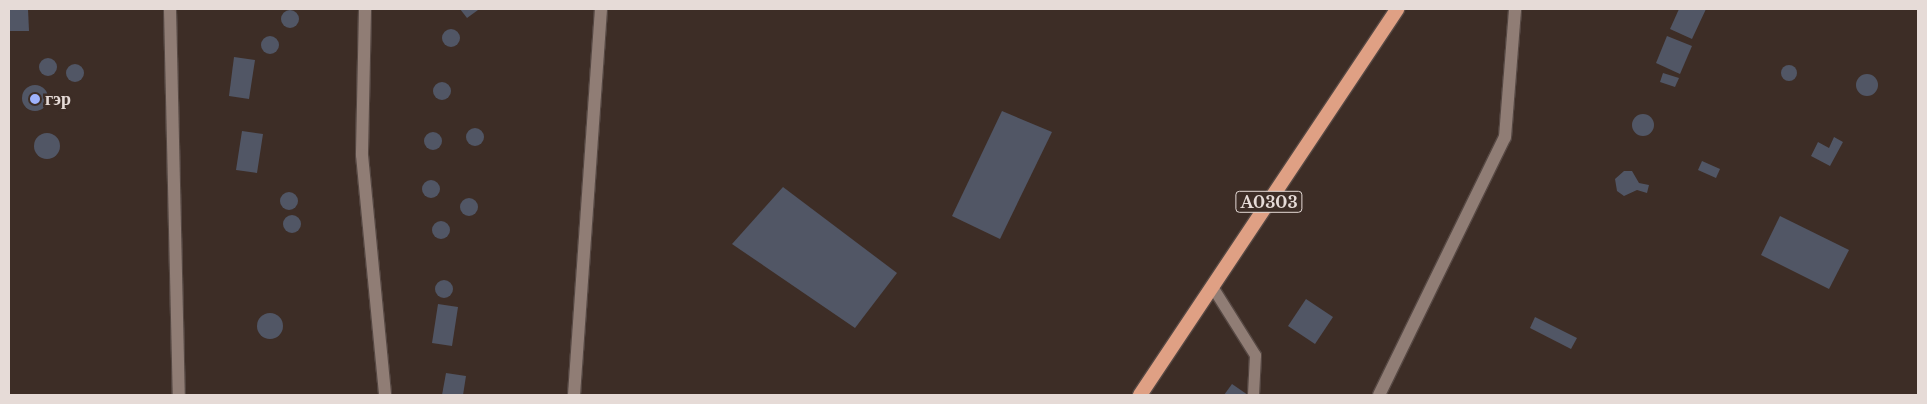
<!DOCTYPE html>
<html>
<head>
<meta charset="utf-8">
<style>
  body { margin:0 }
  #map { position:relative; width:1927px; height:404px; overflow:hidden; background:#3d2d26; font-family:"Libre Baskerville",serif }
  div>[style] { position:absolute }
  .building>* { inset:0; background:#515665 }
  .round { border-radius:50% }
  .roads { filter:drop-shadow(1px 0 #564843) drop-shadow(-1px 0 #564843) drop-shadow(0 1px #564843) drop-shadow(0 -1px #564843) }
  .service>* { height:11px; margin:-5.5px; padding:0 5.5px; transform-origin:5.5px; border-radius:5.5px; background:#907d75 }
  .minor>* { height:12px; margin:-6px; padding:0 6px; transform-origin:6px; border-radius:6px; background:#907d75 }
  .trunk>* { height:14px; margin:-7px; padding:0 7px; transform-origin:7px; border-radius:7px; background:#dfa084 }
  .dots>* { width:14px; height:14px; translate:-50% -50%; box-sizing:border-box; border:2px solid #3d2d26; border-radius:50% }
  span { translate:-50% -50%; white-space:nowrap; text-align:center; line-height:1.15; -webkit-text-stroke:5px #3d2d26; paint-order:stroke }
  .shield-label span { padding:1px 4px; background:#3d2d26; border:1px solid; border-radius:4px; -webkit-text-stroke-width:0 }
  .shield-label { font-size:16px; color:#e6dbd7; font-weight:700 }
  .poi-label { font-size:18px; color:#e6dbd7; font-weight:700 }
  .left { translate:0 -50%; text-align:left }
  .frame { position:absolute; inset:0; border:10px solid #e6dbd7; pointer-events:none }
</style>
</head>
<body>
<div id="map">
  <div class="building">
    <i style="clip-path:polygon(9px 9px,28px 9px,29px 31px,9px 31px)"></i>
    <i style="clip-path:polygon(460px 9px,478px 9px,478px 10px,467px 18px)"></i>
    <i style="clip-path:polygon(1679px 9px,1706px 9px,1692px 39px,1670px 29px)"></i>
    <i class="round" style="left:281px;top:10px;width:18px;height:18px"></i>
    <i class="round" style="left:442px;top:29px;width:18px;height:18px"></i>
    <i class="round" style="left:261px;top:36px;width:18px;height:18px"></i>
    <i style="clip-path:polygon(1667px 36px,1692px 46px,1680px 74px,1656px 63px)"></i>
    <i style="clip-path:polygon(234px 57px,255px 60px,249px 99px,229px 96px)"></i>
    <i class="round" style="left:39px;top:58px;width:18px;height:18px"></i>
    <i class="round" style="left:66px;top:64px;width:18px;height:18px"></i>
    <i class="round" style="left:1781px;top:65px;width:16px;height:16px"></i>
    <i style="clip-path:polygon(1663px 73px,1679px 78px,1675px 87px,1660px 82px)"></i>
    <i class="round" style="left:1856px;top:74px;width:22px;height:22px"></i>
    <i class="round" style="left:433px;top:82px;width:18px;height:18px"></i>
    <i class="round" style="left:22px;top:85px;width:26px;height:26px"></i>
    <i style="clip-path:polygon(1002px 111px,1052px 132px,1000px 239px,952px 216px)"></i>
    <i class="round" style="left:1632px;top:114px;width:22px;height:22px"></i>
    <i class="round" style="left:466px;top:128px;width:18px;height:18px"></i>
    <i style="clip-path:polygon(242px 131px,263px 134px,257px 173px,236px 170px)"></i>
    <i class="round" style="left:424px;top:132px;width:18px;height:18px"></i>
    <i class="round" style="left:34px;top:133px;width:26px;height:26px"></i>
    <i style="clip-path:polygon(1834px 137px,1843px 142px,1830px 166px,1811px 156px,1818px 142px,1829px 148px)"></i>
    <i style="clip-path:polygon(1702px 161px,1720px 169px,1716px 178px,1698px 170px)"></i>
    <i style="clip-path:polygon(1624px 171px,1632px 171px,1639px 183px,1649px 185px,1647px 193px,1637px 190px,1624px 196px,1617px 191px,1615px 179px)"></i>
    <i class="round" style="left:422px;top:180px;width:18px;height:18px"></i>
    <i style="clip-path:polygon(783px 187px,897px 273px,855px 328px,732px 244px)"></i>
    <i class="round" style="left:280px;top:192px;width:18px;height:18px"></i>
    <i class="round" style="left:460px;top:198px;width:18px;height:18px"></i>
    <i class="round" style="left:283px;top:215px;width:18px;height:18px"></i>
    <i style="clip-path:polygon(1780px 216px,1849px 250px,1829px 289px,1761px 255px)"></i>
    <i class="round" style="left:432px;top:221px;width:18px;height:18px"></i>
    <i class="round" style="left:435px;top:280px;width:18px;height:18px"></i>
    <i style="clip-path:polygon(1306px 299px,1333px 317px,1315px 344px,1288px 326px)"></i>
    <i style="clip-path:polygon(438px 304px,458px 307px,452px 346px,432px 343px)"></i>
    <i class="round" style="left:257px;top:313px;width:26px;height:26px"></i>
    <i style="clip-path:polygon(1535px 317px,1577px 338px,1571px 349px,1530px 328px)"></i>
    <i style="clip-path:polygon(446px 373px,466px 376px,463px 395px,442px 395px)"></i>
    <i style="clip-path:polygon(1232px 384px,1248px 395px,1224px 395px)"></i>
  </div>
  <div class="roads">
    <div class="service">
      <i style="left:1213px;top:288px;width:79px;rotate:57.9deg"></i>
      <i style="left:1255px;top:355px;width:40px;rotate:92.9deg"></i>
    </div>
    <div class="minor">
      <i style="left:170px;top:9px;width:386px;rotate:88.7deg"></i>
      <i style="left:365px;top:9px;width:146px;rotate:91.2deg"></i>
      <i style="left:362px;top:155px;width:241px;rotate:84.5deg"></i>
      <i style="left:574px;top:395px;width:387px;rotate:-86deg"></i>
      <i style="left:1379px;top:395px;width:287px;rotate:-64deg"></i>
      <i style="left:1505px;top:137px;width:128px;rotate:-85.5deg"></i>
    </div>
    <div class="trunk">
      <i style="left:1140px;top:395px;width:464px;rotate:-56.3deg"></i>
    </div>
  </div>
  <div class="dots">
    <i style="left:35px;top:99px;background:#9fb3fd"></i>
  </div>
  <div class="shield-label">
    <span style="left:1269px;top:202px">A0303</span>
  </div>
  <div class="poi-label">
    <span class="left" style="left:45px;top:99px">гэр</span>
  </div>
  <div class="frame"></div>
</div>
</body>
</html>
